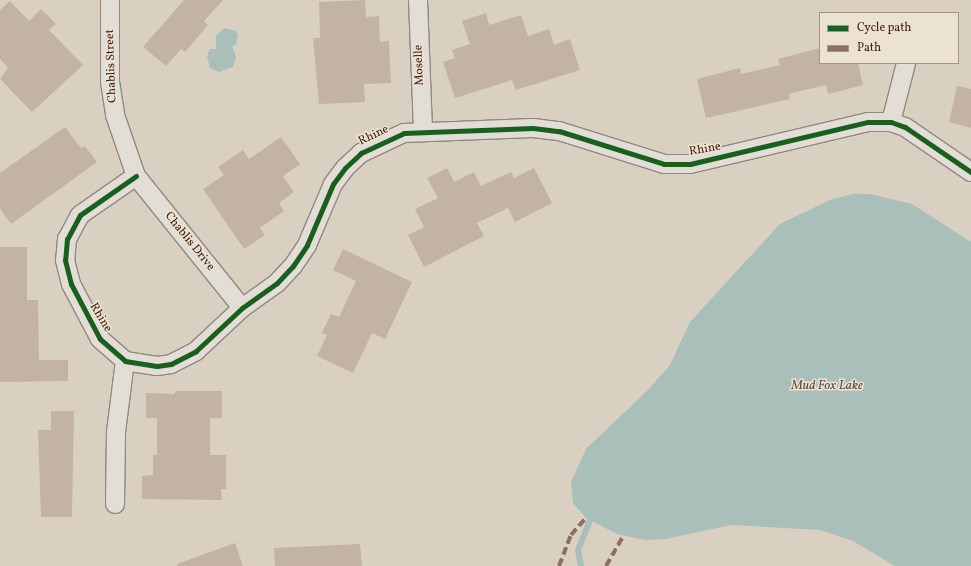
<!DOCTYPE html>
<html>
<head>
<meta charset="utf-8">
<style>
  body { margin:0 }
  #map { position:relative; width:971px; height:566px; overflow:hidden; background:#d9d0c2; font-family:Vollkorn,serif }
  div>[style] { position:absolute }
  .water>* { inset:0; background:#aabeba }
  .stream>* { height:6px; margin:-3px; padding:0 3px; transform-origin:3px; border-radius:3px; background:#aabeba }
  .building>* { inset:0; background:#c2b3a5 }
  .roads { filter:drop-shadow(1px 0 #92887f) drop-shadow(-1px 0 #92887f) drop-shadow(0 1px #92887f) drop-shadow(0 -1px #92887f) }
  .minor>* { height:18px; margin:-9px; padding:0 9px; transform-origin:9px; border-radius:9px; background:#e2ded6 }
  .quiet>* { height:4px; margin-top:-2px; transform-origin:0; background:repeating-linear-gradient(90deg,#8d6e63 0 8px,transparent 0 12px) }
  .cycleway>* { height:5px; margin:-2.5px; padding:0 2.5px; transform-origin:2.5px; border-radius:2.5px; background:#1b5e20 }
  span { translate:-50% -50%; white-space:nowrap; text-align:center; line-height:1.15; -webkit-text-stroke:3px #ece2d2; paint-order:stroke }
  .street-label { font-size:12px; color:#3d1c0e }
  .water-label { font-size:13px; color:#584a40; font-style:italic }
  .legend { position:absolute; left:819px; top:12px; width:140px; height:52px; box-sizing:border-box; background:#ece2d2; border:1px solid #a69384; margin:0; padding:5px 7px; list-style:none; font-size:12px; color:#3d1c0e }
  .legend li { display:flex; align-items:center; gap:8px; height:20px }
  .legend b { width:20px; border:1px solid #a69384 }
</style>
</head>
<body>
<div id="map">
  <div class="water">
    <i style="clip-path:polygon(224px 28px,236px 31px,238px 36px,236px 45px,232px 46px,236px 57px,233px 67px,219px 72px,210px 68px,207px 56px,210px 49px,216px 49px,216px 36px)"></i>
    <i style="clip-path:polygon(870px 194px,912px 204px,971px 242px,971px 566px,895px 566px,853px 541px,820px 530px,731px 525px,666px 539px,645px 540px,617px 534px,586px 518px,573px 503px,571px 482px,586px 449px,647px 391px,670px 365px,690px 322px,780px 224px,830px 200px,853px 194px)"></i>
  </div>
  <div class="stream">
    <i style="left:581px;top:566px;width:16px;rotate:-101deg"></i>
    <i style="left:578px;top:550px;width:32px;rotate:-68deg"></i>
  </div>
  <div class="building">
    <i style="clip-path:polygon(184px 0,223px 0,204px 21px,208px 25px,185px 52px,181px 49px,166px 66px,143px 47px)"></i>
    <i style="clip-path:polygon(365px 0,366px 17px,379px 16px,380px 42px,389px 41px,391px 83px,364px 84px,365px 102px,319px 104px,313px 38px,320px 38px,319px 2px)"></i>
    <i style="clip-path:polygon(10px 1px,29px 21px,41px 9px,56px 24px,49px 30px,83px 65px,32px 112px,0 79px,8px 68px,0 59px,0 10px)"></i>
    <i style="clip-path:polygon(486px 13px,489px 25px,521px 15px,528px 36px,549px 29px,554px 45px,570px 39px,580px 70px,516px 90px,512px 80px,455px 98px,443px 62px,455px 58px,452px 50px,470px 44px,462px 21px)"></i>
    <i style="clip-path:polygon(820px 48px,820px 63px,858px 63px,863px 85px,828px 94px,826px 85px,789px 94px,790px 99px,706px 118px,697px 79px,740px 68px,741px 74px,780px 65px,778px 59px)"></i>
    <i style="clip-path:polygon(957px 86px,971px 89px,971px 128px,949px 122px)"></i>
    <i style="clip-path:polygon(65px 127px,81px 148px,85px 146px,97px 162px,11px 224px,0 209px,0 173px)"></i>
    <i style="clip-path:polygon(281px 137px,300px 164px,283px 176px,294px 192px,279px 203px,284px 211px,260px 228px,265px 235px,244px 249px,203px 189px,224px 175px,218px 167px,243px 150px,249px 159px)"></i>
    <i style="clip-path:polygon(447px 168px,454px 182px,474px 172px,481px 186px,511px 172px,514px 178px,534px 168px,552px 203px,515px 222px,508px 208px,477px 223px,484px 236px,424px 267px,408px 235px,424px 227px,415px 209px,438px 198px,427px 178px)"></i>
    <i style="clip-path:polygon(0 247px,27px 247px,27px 300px,38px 300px,39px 360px,68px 360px,68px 381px,0 382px)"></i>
    <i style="clip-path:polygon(343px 249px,412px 282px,385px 339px,372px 333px,353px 373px,317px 356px,327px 335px,322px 333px,331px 314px,339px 317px,356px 281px,333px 270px)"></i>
    <i style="clip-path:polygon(175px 391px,222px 391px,222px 418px,210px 418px,210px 455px,226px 455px,226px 489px,221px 489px,222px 500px,142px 499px,142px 476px,153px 475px,153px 455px,157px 455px,157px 418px,146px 418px,146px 393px,175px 394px)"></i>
    <i style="clip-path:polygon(51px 411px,74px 411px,72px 517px,41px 517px,38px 430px,51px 430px)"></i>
    <i style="clip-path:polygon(235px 543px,243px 566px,178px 566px,177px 564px)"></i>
    <i style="clip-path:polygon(360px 544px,362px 566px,275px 566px,274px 548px)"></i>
  </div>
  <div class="roads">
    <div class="minor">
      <i style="left:110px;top:0;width:82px;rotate:90deg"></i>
      <i style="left:110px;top:82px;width:33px;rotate:81deg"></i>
      <i style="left:115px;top:115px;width:65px;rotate:71deg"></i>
      <i style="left:136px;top:176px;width:169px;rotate:51.2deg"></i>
      <i style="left:418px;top:0;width:131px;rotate:87.8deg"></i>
      <i style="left:891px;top:122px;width:61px;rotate:-75.7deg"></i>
      <i style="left:136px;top:176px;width:68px;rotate:145.1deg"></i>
      <i style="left:80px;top:215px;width:27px;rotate:118deg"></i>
      <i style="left:67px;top:239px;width:21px;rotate:95deg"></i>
      <i style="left:65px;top:260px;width:25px;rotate:76deg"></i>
      <i style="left:71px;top:284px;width:62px;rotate:62.2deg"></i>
      <i style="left:100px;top:339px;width:33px;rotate:41deg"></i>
      <i style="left:125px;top:361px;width:32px;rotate:9deg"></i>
      <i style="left:157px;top:366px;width:14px;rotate:-8deg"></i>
      <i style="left:171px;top:364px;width:28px;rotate:-27deg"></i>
      <i style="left:196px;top:351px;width:63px;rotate:-43.1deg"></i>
      <i style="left:242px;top:308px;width:43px;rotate:-35.5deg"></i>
      <i style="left:277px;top:283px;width:23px;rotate:-47deg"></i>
      <i style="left:293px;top:266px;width:25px;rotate:-56deg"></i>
      <i style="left:307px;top:245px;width:66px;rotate:-66.9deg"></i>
      <i style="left:333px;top:184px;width:20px;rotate:-53deg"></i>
      <i style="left:345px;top:168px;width:22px;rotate:-43deg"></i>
      <i style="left:361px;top:153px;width:47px;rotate:-24.9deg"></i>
      <i style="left:404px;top:133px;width:129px;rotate:-2.2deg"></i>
      <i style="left:533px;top:128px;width:26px;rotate:7deg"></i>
      <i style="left:559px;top:131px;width:110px;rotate:17.4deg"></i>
      <i style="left:664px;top:164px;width:26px"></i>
      <i style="left:690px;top:164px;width:183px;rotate:-13.3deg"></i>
      <i style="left:868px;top:122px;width:23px"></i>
      <i style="left:891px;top:122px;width:15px;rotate:20deg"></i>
      <i style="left:905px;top:127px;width:80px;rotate:34.3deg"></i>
      <i style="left:115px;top:504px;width:72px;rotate:-89.2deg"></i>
      <i style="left:116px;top:432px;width:72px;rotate:-82.8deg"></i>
    </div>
  </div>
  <div class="quiet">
    <i style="left:559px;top:566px;width:33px;rotate:-69deg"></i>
    <i style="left:571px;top:535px;width:23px;rotate:-49deg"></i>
    <i style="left:606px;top:566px;width:34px;rotate:-60deg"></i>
  </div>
  <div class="cycleway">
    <i style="left:136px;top:176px;width:68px;rotate:145.1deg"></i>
    <i style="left:80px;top:215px;width:27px;rotate:118deg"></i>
    <i style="left:67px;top:239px;width:21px;rotate:95deg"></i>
    <i style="left:65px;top:260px;width:25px;rotate:76deg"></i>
    <i style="left:71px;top:284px;width:62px;rotate:62.2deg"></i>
    <i style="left:100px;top:339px;width:33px;rotate:41deg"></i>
    <i style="left:125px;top:361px;width:32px;rotate:9deg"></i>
    <i style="left:157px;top:366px;width:14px;rotate:-8deg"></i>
    <i style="left:171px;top:364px;width:28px;rotate:-27deg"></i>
    <i style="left:196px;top:351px;width:63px;rotate:-43.1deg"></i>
    <i style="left:242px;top:308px;width:43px;rotate:-35.5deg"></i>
    <i style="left:277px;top:283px;width:23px;rotate:-47deg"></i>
    <i style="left:293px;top:266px;width:25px;rotate:-56deg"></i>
    <i style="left:307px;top:245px;width:66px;rotate:-66.9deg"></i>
    <i style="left:333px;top:184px;width:20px;rotate:-53deg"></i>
    <i style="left:345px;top:168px;width:22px;rotate:-43deg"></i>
    <i style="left:361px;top:153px;width:47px;rotate:-24.9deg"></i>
    <i style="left:404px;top:133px;width:129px;rotate:-2.2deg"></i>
    <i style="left:533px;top:128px;width:26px;rotate:7deg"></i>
    <i style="left:559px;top:131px;width:110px;rotate:17.4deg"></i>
    <i style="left:664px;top:164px;width:26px"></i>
    <i style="left:690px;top:164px;width:183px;rotate:-13.3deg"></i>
    <i style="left:868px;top:122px;width:23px"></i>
    <i style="left:891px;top:122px;width:15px;rotate:20deg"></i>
    <i style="left:905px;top:127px;width:80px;rotate:34.3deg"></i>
  </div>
  <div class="street-label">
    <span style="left:420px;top:65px;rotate:-92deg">Moselle</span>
    <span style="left:112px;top:66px;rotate:-92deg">Chablis Street</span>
    <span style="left:374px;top:136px;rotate:-26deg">Rhine</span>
    <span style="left:705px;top:150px;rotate:-10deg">Rhine</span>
    <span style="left:189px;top:242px;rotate:51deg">Chablis Drive</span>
    <span style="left:100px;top:318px;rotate:59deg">Rhine</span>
  </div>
  <div class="water-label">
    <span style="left:827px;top:386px">Mud Fox Lake</span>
  </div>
  <ul class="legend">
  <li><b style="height:5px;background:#1b5e20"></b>Cycle path</li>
  <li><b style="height:5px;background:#8d6e63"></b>Path</li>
  </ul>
</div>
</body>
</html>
